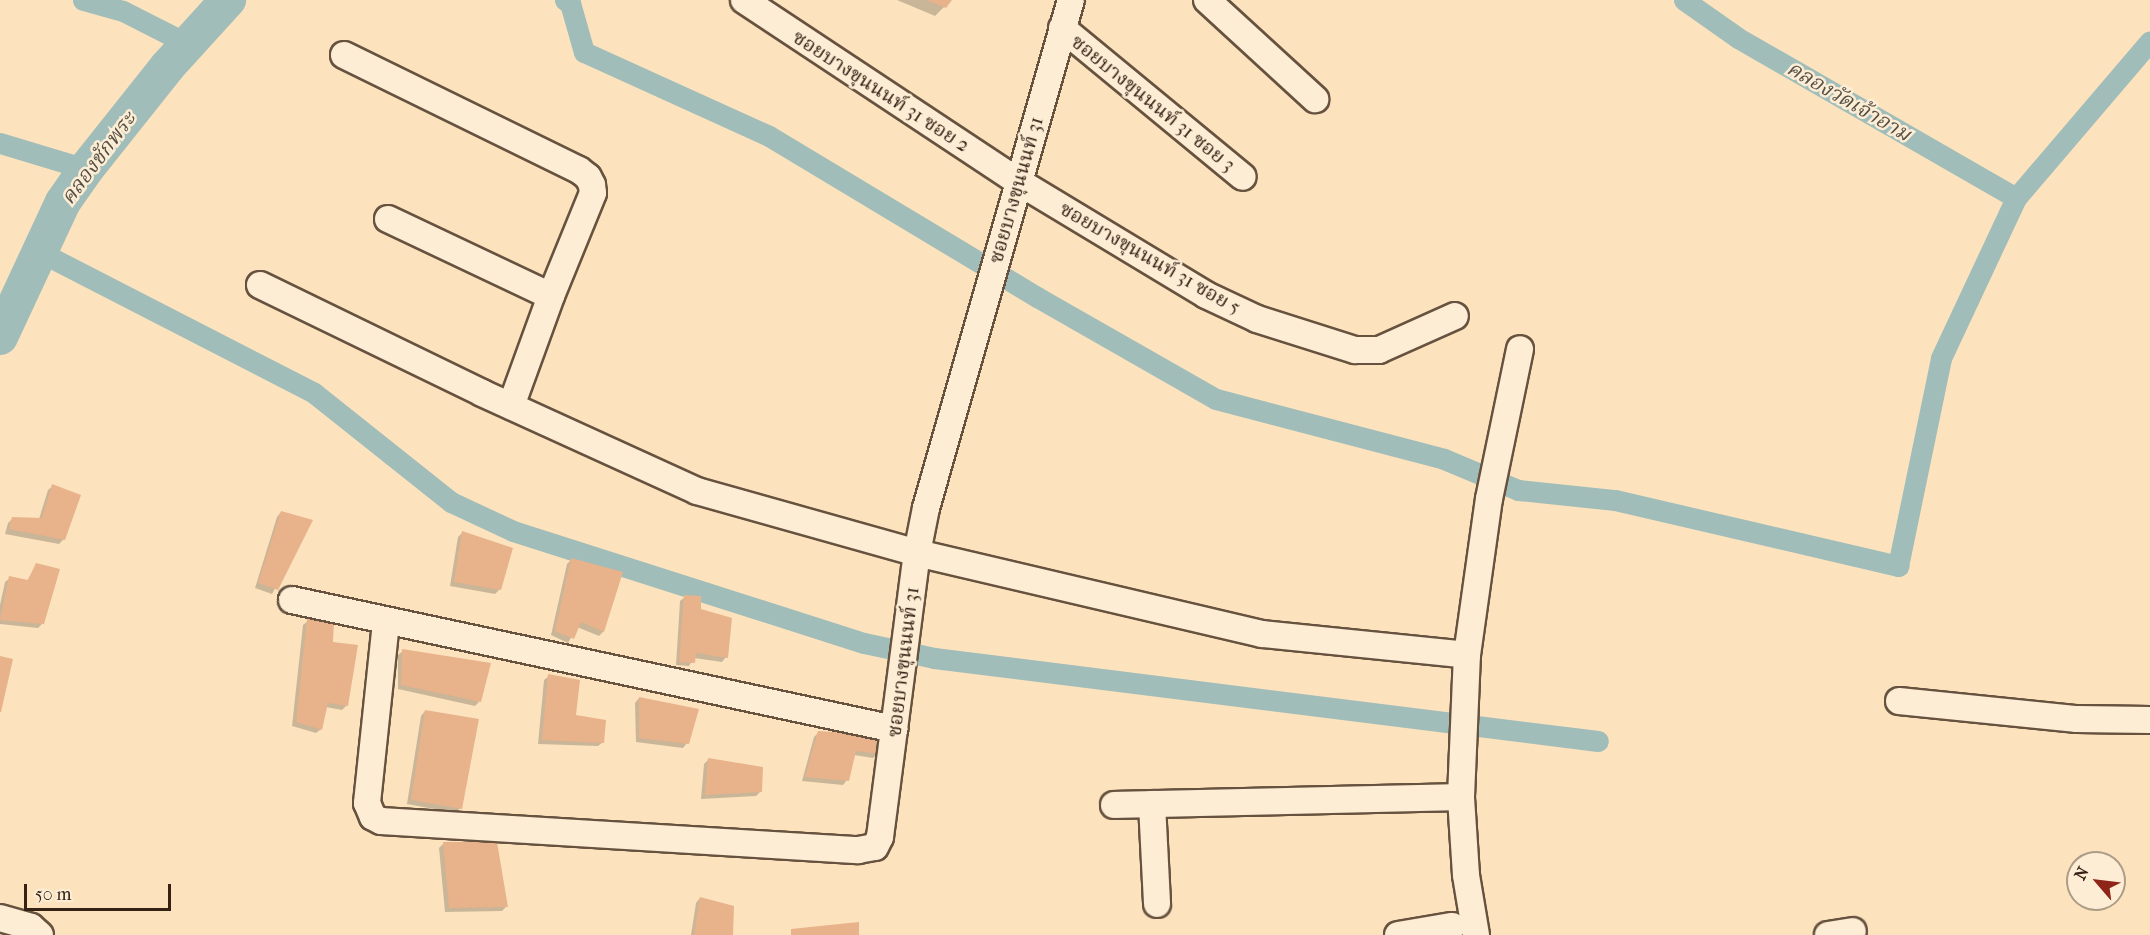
<!DOCTYPE html>
<html>
<head>
<meta charset="utf-8">
<style>
  body { margin:0 }
  #map { position:relative; width:2150px; height:935px; overflow:hidden; background:#fce3be; font-family:"IM FELL French Canon","Noto Serif Thai",serif }
  div>[style] { position:absolute }
  .shadow>* { inset:0; background:#0003 }
  .canal>* { height:21px; margin:-10.5px; padding:0 10.5px; transform-origin:10.5px; border-radius:10.5px; background:#a1bdb9 }
  .river>* { height:36px; margin:-18px; padding:0 18px; transform-origin:18px; border-radius:18px; background:#a1bdb9 }
  .building>* { inset:0; background:#e8b28b }
  .roads { filter:drop-shadow(2px 0 #67523f) drop-shadow(-2px 0 #67523f) drop-shadow(0 2px #67523f) drop-shadow(0 -2px #67523f) }
  .minor>* { height:26px; margin:-13px; padding:0 13px; transform-origin:13px; border-radius:13px; background:#fdedd5 }
  span { translate:-50% -50%; white-space:nowrap; text-align:center; line-height:1.15; -webkit-text-stroke:5px #fdedd5; paint-order:stroke }
  .street-label { font-size:20px; color:#352215 }
  .water-label { font-size:21px; color:#555046; font-style:italic }
  .north { position:absolute; left:2066px; top:851px; width:60px; height:60px; box-sizing:border-box; background:#fdedd5; border:2px solid #ad9c88; border-radius:50%; rotate:298deg; font-size:16px; font-weight:700; line-height:24px; text-align:center; color:#352215 }
  .north::after { content:''; display:block; margin:auto; width:21px; height:27px; background:#8f2418; clip-path:polygon(50% 0,100% 100%,50% 72%,0 100%) }
  .scale { position:absolute; left:24px; top:884px; width:147px; height:27px; box-sizing:border-box; border:3px solid #352215; border-top:0; padding-left:8px; font-size:18px; line-height:21px; white-space:nowrap; color:#352215; -webkit-text-stroke:4px #fdedd5; paint-order:stroke }
</style>
</head>
<body>
<div id="map">
  <div class="shadow">
    <i style="clip-path:polygon(897px 0,951px 0,935px 16px)"></i>
    <i style="clip-path:polygon(53px 486px,64px 539px,59px 544px,5px 534px,8px 523px,13px 518px,39px 519px,48px 490px)"></i>
    <i style="clip-path:polygon(281px 512px,311px 521px,272px 594px,255px 588px,277px 517px)"></i>
    <i style="clip-path:polygon(463px 532px,499px 590px,495px 594px,450px 586px,458px 537px)"></i>
    <i style="clip-path:polygon(571px 560px,621px 573px,603px 632px,599px 636px,577px 627px,568px 643px,551px 635px,567px 564px)"></i>
    <i style="clip-path:polygon(37px 564px,43px 623px,38px 628px,0 624px,0 605px,5px 582px,10px 578px,27px 581px)"></i>
    <i style="clip-path:polygon(685px 597px,699px 610px,726px 657px,722px 662px,694px 658px,689px 666px,676px 665px,680px 601px)"></i>
    <i style="clip-path:polygon(308px 621px,331px 643px,347px 705px,342px 710px,326px 707px,321px 729px,316px 733px,292px 726px,303px 625px)"></i>
    <i style="clip-path:polygon(403px 651px,479px 702px,475px 706px,398px 689px,398px 655px)"></i>
    <i style="clip-path:polygon(549px 676px,574px 717px,603px 742px,598px 746px,538px 744px,544px 680px)"></i>
    <i style="clip-path:polygon(639px 698px,687px 743px,683px 748px,636px 742px,635px 703px)"></i>
    <i style="clip-path:polygon(425px 711px,460px 808px,456px 813px,407px 804px,421px 716px)"></i>
    <i style="clip-path:polygon(819px 732px,878px 753px,873px 758px,854px 755px,847px 780px,843px 785px,802px 781px,814px 737px)"></i>
    <i style="clip-path:polygon(708px 760px,761px 791px,756px 796px,701px 799px,704px 764px)"></i>
    <i style="clip-path:polygon(443px 844px,506px 907px,502px 911px,445px 912px,439px 848px)"></i>
    <i style="clip-path:polygon(700px 898px,732px 935px,691px 935px,696px 903px)"></i>
  </div>
  <div class="canal">
    <i style="left:83px;top:0;width:41px;rotate:15.4deg"></i>
    <i style="left:123px;top:11px;width:73px;rotate:26.9deg"></i>
    <i style="left:565px;top:0;width:6px;rotate:31deg"></i>
    <i style="left:570px;top:3px;width:51px;rotate:74.1deg"></i>
    <i style="left:584px;top:52px;width:203px;rotate:24.4deg"></i>
    <i style="left:769px;top:136px;width:313px;rotate:31deg"></i>
    <i style="left:1037px;top:297px;width:206px;rotate:29.7deg"></i>
    <i style="left:1216px;top:399px;width:236px;rotate:14.7deg"></i>
    <i style="left:1444px;top:459px;width:80px;rotate:22.7deg"></i>
    <i style="left:1518px;top:490px;width:98px;rotate:5.9deg"></i>
    <i style="left:1615px;top:500px;width:291px;rotate:13.1deg"></i>
    <i style="left:1898px;top:566px;width:212px;rotate:-78.3deg"></i>
    <i style="left:1941px;top:358px;width:177px;rotate:-64.9deg"></i>
    <i style="left:2016px;top:198px;width:206px;rotate:-49.5deg"></i>
    <i style="left:1684px;top:0;width:66px;rotate:35.1deg"></i>
    <i style="left:1738px;top:38px;width:321px;rotate:29.9deg"></i>
    <i style="left:0;top:143px;width:90px;rotate:16.8deg"></i>
    <i style="left:38px;top:251px;width:310px;rotate:27.2deg"></i>
    <i style="left:314px;top:393px;width:175px;rotate:38.5deg"></i>
    <i style="left:451px;top:502px;width:68px;rotate:25.1deg"></i>
    <i style="left:513px;top:531px;width:368px;rotate:17.7deg"></i>
    <i style="left:864px;top:643px;width:72px;rotate:12.1deg"></i>
    <i style="left:934px;top:658px;width:669px;rotate:7.13deg"></i>
  </div>
  <div class="river">
    <i style="left:0;top:337px;width:149px;rotate:-65deg"></i>
    <i style="left:63px;top:202px;width:40px;rotate:-55.1deg"></i>
    <i style="left:86px;top:169px;width:130px;rotate:-51.5deg"></i>
    <i style="left:167px;top:67px;width:91px;rotate:-47.7deg"></i>
  </div>
  <div class="building">
    <i style="clip-path:polygon(927px 0,952px 0,946px 8px)"></i>
    <i style="clip-path:polygon(52px 484px,81px 495px,65px 540px,9px 529px,12px 517px,42px 518px)"></i>
    <i style="clip-path:polygon(281px 511px,313px 520px,278px 590px,258px 583px)"></i>
    <i style="clip-path:polygon(462px 531px,513px 548px,501px 590px,454px 582px)"></i>
    <i style="clip-path:polygon(571px 558px,623px 572px,604px 632px,581px 622px,574px 639px,555px 631px)"></i>
    <i style="clip-path:polygon(36px 563px,60px 569px,44px 624px,0 620px,9px 576px,28px 580px)"></i>
    <i style="clip-path:polygon(684px 595px,701px 596px,701px 609px,732px 618px,728px 658px,696px 653px,695px 663px,679px 662px)"></i>
    <i style="clip-path:polygon(307px 619px,334px 621px,333px 642px,358px 645px,348px 706px,328px 703px,322px 730px,296px 722px)"></i>
    <i style="clip-path:polygon(402px 649px,491px 663px,481px 702px,401px 685px)"></i>
    <i style="clip-path:polygon(0 656px,13px 659px,1px 712px,0 712px)"></i>
    <i style="clip-path:polygon(548px 674px,580px 680px,576px 715px,606px 720px,604px 743px,542px 740px)"></i>
    <i style="clip-path:polygon(639px 697px,699px 709px,689px 744px,639px 738px)"></i>
    <i style="clip-path:polygon(425px 710px,479px 719px,462px 809px,411px 800px)"></i>
    <i style="clip-path:polygon(818px 731px,878px 735px,879px 754px,856px 751px,849px 781px,805px 777px)"></i>
    <i style="clip-path:polygon(708px 758px,763px 767px,762px 792px,705px 795px)"></i>
    <i style="clip-path:polygon(443px 842px,497px 842px,508px 907px,449px 908px)"></i>
    <i style="clip-path:polygon(700px 897px,734px 906px,733px 935px,694px 935px)"></i>
    <i style="clip-path:polygon(859px 922px,859px 935px,791px 935px,791px 929px)"></i>
  </div>
  <div class="roads">
    <div class="minor">
      <i style="left:744px;top:0;width:330px;rotate:33.5deg"></i>
      <i style="left:1019px;top:182px;width:218px;rotate:31.1deg"></i>
      <i style="left:1206px;top:295px;width:56px;rotate:25.2deg"></i>
      <i style="left:1257px;top:319px;width:103px;rotate:17.6deg"></i>
      <i style="left:1355px;top:350px;width:24px"></i>
      <i style="left:1379px;top:350px;width:83px;rotate:-24.1deg"></i>
      <i style="left:1207px;top:0;width:147px;rotate:42.5deg"></i>
      <i style="left:1062px;top:28px;width:234px;rotate:39.5deg"></i>
      <i style="left:344px;top:55px;width:262px;rotate:26.1deg"></i>
      <i style="left:579px;top:170px;width:11px;rotate:38deg"></i>
      <i style="left:588px;top:177px;width:9px;rotate:63deg"></i>
      <i style="left:592px;top:185px;width:8px;rotate:83deg"></i>
      <i style="left:593px;top:193px;width:111px;rotate:112.2deg"></i>
      <i style="left:551px;top:296px;width:117px;rotate:110deg"></i>
      <i style="left:388px;top:219px;width:180px;rotate:25.3deg"></i>
      <i style="left:260px;top:285px;width:247px;rotate:25.9deg"></i>
      <i style="left:482px;top:393px;width:236px;rotate:24.5deg"></i>
      <i style="left:697px;top:491px;width:229px;rotate:15.7deg"></i>
      <i style="left:917px;top:553px;width:354px;rotate:13.2deg"></i>
      <i style="left:1262px;top:634px;width:206px;rotate:5.8deg"></i>
      <i style="left:292px;top:600px;width:616px;rotate:12.09deg"></i>
      <i style="left:386px;top:622px;width:182px;rotate:96deg"></i>
      <i style="left:367px;top:803px;width:15px;rotate:67deg"></i>
      <i style="left:373px;top:817px;width:9px;rotate:27deg"></i>
      <i style="left:381px;top:821px;width:478px;rotate:3.5deg"></i>
      <i style="left:858px;top:850px;width:17px;rotate:-10deg"></i>
      <i style="left:875px;top:847px;width:11px;rotate:-63deg"></i>
      <i style="left:880px;top:837px;width:286px;rotate:-82.6deg"></i>
      <i style="left:917px;top:553px;width:46px;rotate:-78.7deg"></i>
      <i style="left:926px;top:508px;width:528px;rotate:-74.07deg"></i>
      <i style="left:1899px;top:701px;width:179px;rotate:5.8deg"></i>
      <i style="left:2077px;top:719px;width:73px;rotate:0.8deg"></i>
      <i style="left:1152px;top:804px;width:100px;rotate:87.1deg"></i>
      <i style="left:1114px;top:805px;width:347px;rotate:-1.3deg"></i>
      <i style="left:0;top:918px;width:32px;rotate:16deg"></i>
      <i style="left:31px;top:927px;width:12px;rotate:42deg"></i>
      <i style="left:1398px;top:935px;width:55px;rotate:-9.5deg"></i>
      <i style="left:1476px;top:935px;width:61px;rotate:-99.5deg"></i>
      <i style="left:1466px;top:875px;width:78px;rotate:-93.7deg"></i>
      <i style="left:1461px;top:797px;width:142px;rotate:-87.6deg"></i>
      <i style="left:1467px;top:655px;width:158px;rotate:-82deg"></i>
      <i style="left:1489px;top:499px;width:153px;rotate:-78.3deg"></i>
      <i style="left:1828px;top:935px;width:25px;rotate:-9deg"></i>
    </div>
  </div>
  <div class="street-label">
    <span style="left:881px;top:91px;rotate:33deg">ซอยบางขุนนนท์ 31 ซอย 2</span>
    <span style="left:1153px;top:103px;rotate:39deg">ซอยบางขุนนนท์ 31 ซอย 3</span>
    <span style="left:1016px;top:190px;rotate:-74deg">ซอยบางขุนนนท์ 31</span>
    <span style="left:1150px;top:258px;rotate:30deg">ซอยบางขุนนนท์ 31 ซอย 5</span>
    <span style="left:903px;top:662px;rotate:-83deg">ซอยบางขุนนนท์ 31</span>
  </div>
  <div class="water-label">
    <span style="left:1849px;top:101px;rotate:30deg">คลองวัดเจ้าอาม</span>
    <span style="left:98px;top:158px;rotate:-53deg">คลองชักพระ</span>
  </div>
  <div class="north">N</div>
  <div class="scale">50 m</div>
</div>
</body>
</html>
